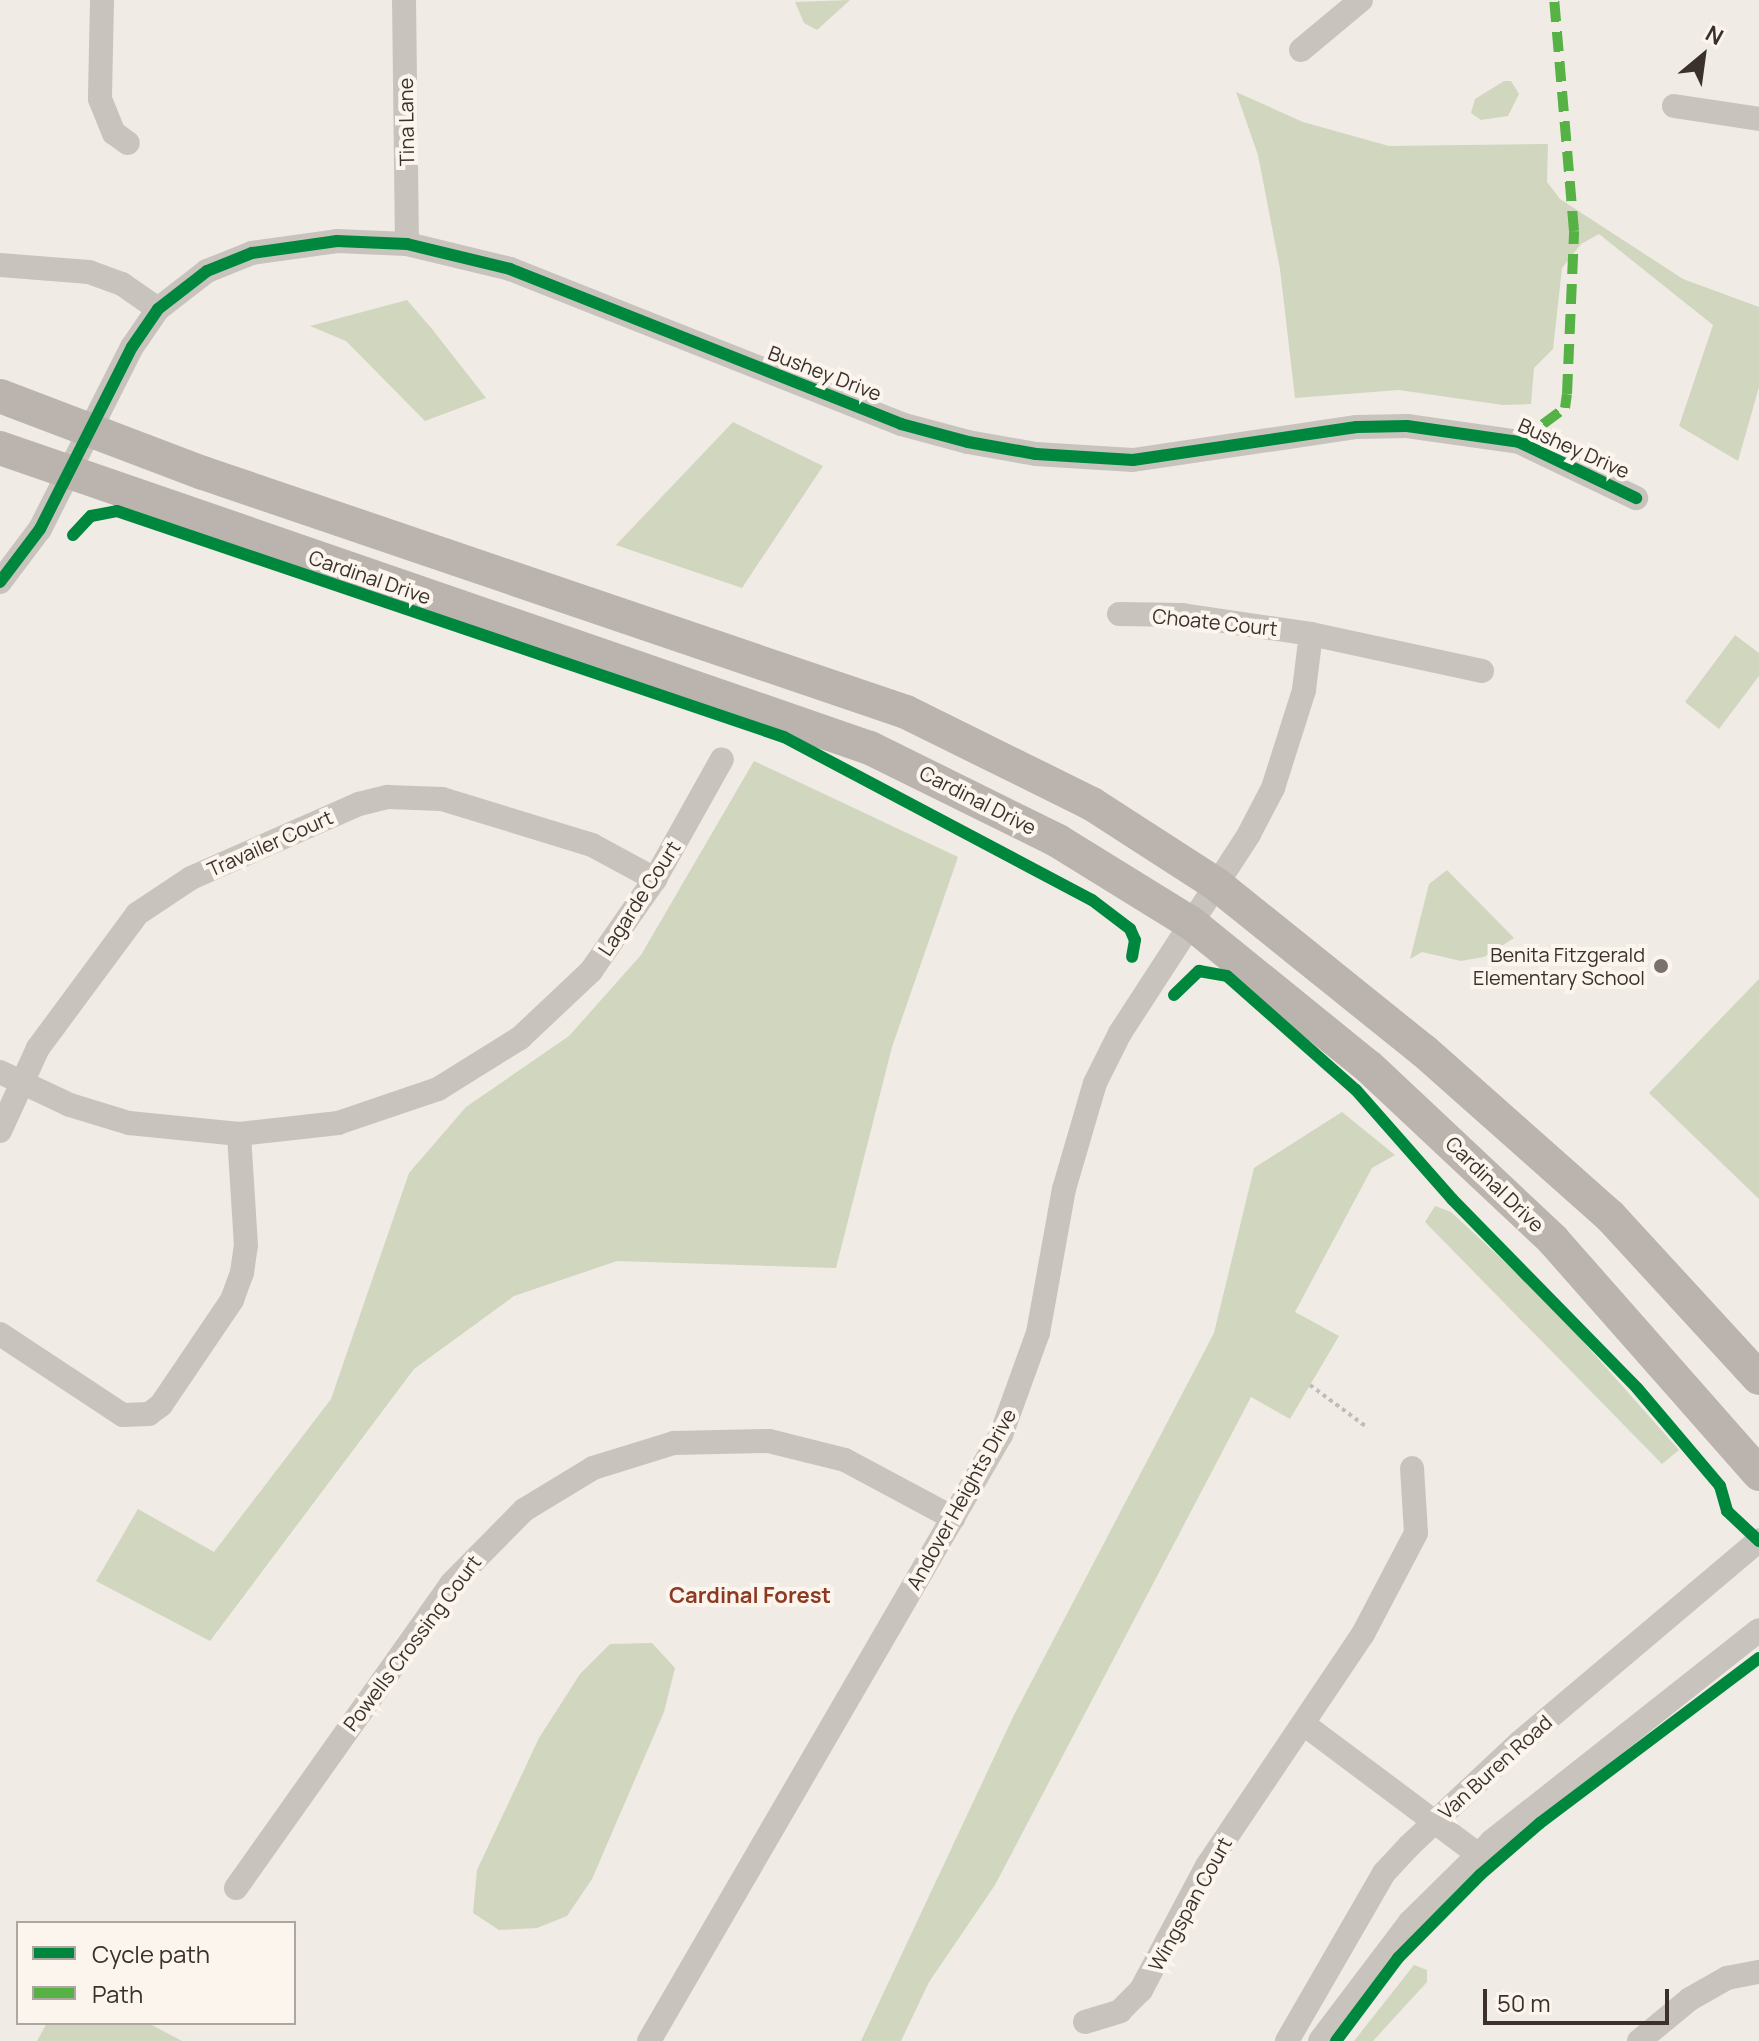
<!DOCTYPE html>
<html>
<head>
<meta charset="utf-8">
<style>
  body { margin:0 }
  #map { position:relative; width:1759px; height:2041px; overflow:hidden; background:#f0ebe5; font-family:Manrope,sans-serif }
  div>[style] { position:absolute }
  .green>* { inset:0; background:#d1d6bf }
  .path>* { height:4px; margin-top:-2px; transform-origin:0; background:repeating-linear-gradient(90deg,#c2bbb6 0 4px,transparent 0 8px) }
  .minor>* { height:24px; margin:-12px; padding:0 12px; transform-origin:12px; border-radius:12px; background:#c9c3be }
  .secondary>* { height:34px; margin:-17px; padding:0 17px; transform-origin:17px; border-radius:17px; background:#bab3ae }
  .quiet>* { height:10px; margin-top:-5px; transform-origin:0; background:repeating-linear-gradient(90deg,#57b246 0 20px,transparent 0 30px) }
  .cycleway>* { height:12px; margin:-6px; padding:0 6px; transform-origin:6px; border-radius:6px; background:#00873e }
  .dots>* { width:22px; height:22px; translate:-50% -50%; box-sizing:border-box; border:4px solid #fbf5ee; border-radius:50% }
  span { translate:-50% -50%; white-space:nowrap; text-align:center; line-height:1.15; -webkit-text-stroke:8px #fbf5ee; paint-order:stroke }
  .street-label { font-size:20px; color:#3b302b }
  .poi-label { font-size:20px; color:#3b302b }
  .right { translate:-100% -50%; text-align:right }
  .neighbourhood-label { font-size:22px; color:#8c3b22; font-weight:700 }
  .legend { position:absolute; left:16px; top:1921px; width:280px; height:104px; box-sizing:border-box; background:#fbf5ee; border:2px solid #aea6a0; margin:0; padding:10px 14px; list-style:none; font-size:24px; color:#3b302b }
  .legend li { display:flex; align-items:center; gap:16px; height:40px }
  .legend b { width:40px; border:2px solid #aea6a0 }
  .north { position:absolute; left:1663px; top:16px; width:80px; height:80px; -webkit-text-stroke:6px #fbf5ee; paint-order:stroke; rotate:29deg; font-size:22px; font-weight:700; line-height:32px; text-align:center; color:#3b302b }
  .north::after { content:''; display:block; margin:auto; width:28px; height:36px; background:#3b302b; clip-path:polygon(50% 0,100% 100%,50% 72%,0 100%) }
  .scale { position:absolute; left:1483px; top:1989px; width:186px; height:36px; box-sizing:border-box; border:4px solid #3b302b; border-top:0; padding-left:10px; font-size:24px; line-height:28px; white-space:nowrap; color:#3b302b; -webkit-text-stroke:6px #fbf5ee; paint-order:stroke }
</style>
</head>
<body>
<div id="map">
  <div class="green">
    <i style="clip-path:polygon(850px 0,817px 30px,804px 23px,795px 2px)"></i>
    <i style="clip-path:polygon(1504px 81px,1511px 81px,1519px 94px,1508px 116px,1481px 120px,1471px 113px,1475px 99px)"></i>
    <i style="clip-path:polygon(1236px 92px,1303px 122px,1389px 146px,1548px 144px,1547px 182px,1560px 199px,1683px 279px,1759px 307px,1759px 387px,1738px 461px,1679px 426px,1713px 325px,1599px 234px,1581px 244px,1562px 268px,1553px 349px,1534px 368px,1531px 404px,1503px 405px,1399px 390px,1295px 398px,1280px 269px,1258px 155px)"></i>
    <i style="clip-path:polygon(407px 300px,432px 329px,486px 398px,425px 421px,346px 341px,310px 326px)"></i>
    <i style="clip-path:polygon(733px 422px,823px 466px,742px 588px,616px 545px)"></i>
    <i style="clip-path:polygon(1735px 635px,1759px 653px,1759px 676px,1719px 729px,1685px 702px)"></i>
    <i style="clip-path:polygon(754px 761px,958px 857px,892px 1047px,836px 1268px,617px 1261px,514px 1296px,414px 1369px,210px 1641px,96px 1581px,138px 1509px,214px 1552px,331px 1399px,409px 1173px,466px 1107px,569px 1036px,641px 955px)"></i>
    <i style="clip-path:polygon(1447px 870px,1514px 938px,1484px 957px,1461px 961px,1422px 952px,1410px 959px,1429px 884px)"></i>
    <i style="clip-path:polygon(1759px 979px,1759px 1199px,1649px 1093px)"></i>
    <i style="clip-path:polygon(1342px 1112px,1395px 1155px,1372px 1168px,1295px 1312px,1339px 1336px,1290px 1419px,1251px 1397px,995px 1885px,929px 1982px,901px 2041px,861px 2041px,1014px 1715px,1214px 1333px,1254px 1168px)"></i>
    <i style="clip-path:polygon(1435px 1206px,1451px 1212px,1548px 1302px,1679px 1450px,1662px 1464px,1425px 1222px)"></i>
    <i style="clip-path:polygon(652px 1643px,675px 1668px,664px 1712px,592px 1879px,567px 1916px,537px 1928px,499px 1930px,473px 1913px,477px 1870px,539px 1738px,580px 1674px,610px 1644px)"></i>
    <i style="clip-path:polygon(1414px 1965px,1427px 1970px,1427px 1982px,1373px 2041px,1354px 2041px)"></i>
    <i style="clip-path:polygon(47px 2023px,148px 2023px,182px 2041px,37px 2041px)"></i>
  </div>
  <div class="path">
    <i style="left:1310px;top:1385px;width:72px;rotate:36.6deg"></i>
  </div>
  <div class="minor">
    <i style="left:102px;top:0;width:99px;rotate:91.2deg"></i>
    <i style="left:100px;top:99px;width:37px;rotate:68deg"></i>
    <i style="left:114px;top:133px;width:17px;rotate:36deg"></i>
    <i style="left:404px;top:0;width:244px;rotate:89.3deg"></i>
    <i style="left:1301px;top:50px;width:78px;rotate:-39.8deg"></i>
    <i style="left:1674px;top:106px;width:86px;rotate:8.7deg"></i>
    <i style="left:0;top:265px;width:89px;rotate:4.5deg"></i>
    <i style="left:89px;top:272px;width:35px;rotate:20deg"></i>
    <i style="left:122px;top:284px;width:44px;rotate:34.8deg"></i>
    <i style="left:0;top:582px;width:66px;rotate:-53deg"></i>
    <i style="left:40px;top:529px;width:204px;rotate:-63.2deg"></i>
    <i style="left:132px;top:347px;width:46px;rotate:-55.6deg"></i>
    <i style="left:158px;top:309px;width:62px;rotate:-37.8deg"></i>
    <i style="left:207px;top:271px;width:48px;rotate:-21.8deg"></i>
    <i style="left:252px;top:253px;width:86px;rotate:-8deg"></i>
    <i style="left:337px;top:241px;width:70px;rotate:2.5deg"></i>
    <i style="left:407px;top:244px;width:106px;rotate:13.6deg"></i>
    <i style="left:510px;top:269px;width:421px;rotate:21.6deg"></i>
    <i style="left:901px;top:424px;width:69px;rotate:15deg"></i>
    <i style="left:968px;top:442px;width:69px;rotate:10deg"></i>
    <i style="left:1036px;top:454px;width:97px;rotate:3.5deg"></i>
    <i style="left:1133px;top:460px;width:226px;rotate:-8.4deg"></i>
    <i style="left:1357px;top:427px;width:50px;rotate:-1.1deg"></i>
    <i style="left:1407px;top:426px;width:113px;rotate:8.1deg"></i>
    <i style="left:1519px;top:442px;width:130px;rotate:25.6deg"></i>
    <i style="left:1119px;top:614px;width:63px;rotate:0.9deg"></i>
    <i style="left:1182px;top:615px;width:130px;rotate:8.4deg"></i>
    <i style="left:1311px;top:634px;width:175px;rotate:12.2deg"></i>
    <i style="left:0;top:1072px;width:77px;rotate:25.2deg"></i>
    <i style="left:70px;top:1105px;width:62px;rotate:17deg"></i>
    <i style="left:129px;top:1123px;width:111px;rotate:5.7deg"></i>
    <i style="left:239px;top:1134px;width:100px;rotate:-6.3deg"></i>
    <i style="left:338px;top:1123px;width:106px;rotate:-18.8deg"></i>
    <i style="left:438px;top:1089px;width:97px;rotate:-31.9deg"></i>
    <i style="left:520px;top:1038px;width:98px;rotate:-43.3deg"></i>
    <i style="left:591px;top:971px;width:112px;rotate:-55.2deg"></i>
    <i style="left:655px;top:879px;width:137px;rotate:-60.8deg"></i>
    <i style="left:0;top:1131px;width:91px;rotate:-65.4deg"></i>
    <i style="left:38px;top:1048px;width:167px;rotate:-53.5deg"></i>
    <i style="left:137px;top:914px;width:65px;rotate:-33.7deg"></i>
    <i style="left:191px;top:878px;width:184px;rotate:-23.8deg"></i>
    <i style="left:359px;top:804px;width:30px;rotate:-14deg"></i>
    <i style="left:388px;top:797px;width:54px;rotate:2.1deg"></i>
    <i style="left:442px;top:799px;width:157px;rotate:17deg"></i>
    <i style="left:592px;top:845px;width:72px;rotate:28.4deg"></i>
    <i style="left:0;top:1334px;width:147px;rotate:33.4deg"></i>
    <i style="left:123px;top:1415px;width:26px;rotate:-2deg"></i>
    <i style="left:149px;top:1414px;width:15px;rotate:-37deg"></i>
    <i style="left:161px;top:1405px;width:127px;rotate:-55.9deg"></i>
    <i style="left:232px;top:1300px;width:29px;rotate:-70deg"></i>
    <i style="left:242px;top:1273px;width:27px;rotate:-82deg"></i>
    <i style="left:246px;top:1246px;width:112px;rotate:-93.6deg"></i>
    <i style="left:1305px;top:1725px;width:217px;rotate:36.8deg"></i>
    <i style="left:236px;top:1888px;width:372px;rotate:-54.7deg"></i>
    <i style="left:451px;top:1584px;width:104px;rotate:-45.4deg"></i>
    <i style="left:524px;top:1510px;width:81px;rotate:-31.3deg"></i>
    <i style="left:593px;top:1468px;width:85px;rotate:-17.2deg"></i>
    <i style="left:674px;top:1443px;width:95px;rotate:-1.2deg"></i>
    <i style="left:769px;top:1441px;width:78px;rotate:14deg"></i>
    <i style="left:845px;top:1460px;width:123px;rotate:28.2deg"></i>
    <i style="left:1085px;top:2022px;width:37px;rotate:-17deg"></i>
    <i style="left:1120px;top:2011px;width:30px;rotate:-45deg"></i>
    <i style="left:1141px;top:1990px;width:140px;rotate:-62deg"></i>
    <i style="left:1207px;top:1866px;width:280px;rotate:-56.1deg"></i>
    <i style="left:1363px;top:1634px;width:114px;rotate:-62.3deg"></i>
    <i style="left:1416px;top:1533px;width:65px;rotate:-93.5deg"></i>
    <i style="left:649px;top:2041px;width:701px;rotate:-59.85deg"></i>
    <i style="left:1001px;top:1435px;width:109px;rotate:-70.1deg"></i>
    <i style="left:1038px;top:1333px;width:146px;rotate:-79.8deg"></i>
    <i style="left:1064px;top:1189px;width:110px;rotate:-73.7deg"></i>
    <i style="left:1095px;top:1083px;width:56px;rotate:-63.4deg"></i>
    <i style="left:1120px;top:1033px;width:237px;rotate:-57deg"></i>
    <i style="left:1249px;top:834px;width:52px;rotate:-62.4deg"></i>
    <i style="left:1273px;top:788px;width:103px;rotate:-72.4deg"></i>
    <i style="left:1304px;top:690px;width:56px;rotate:-82.9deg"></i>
    <i style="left:1287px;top:2041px;width:194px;rotate:-60deg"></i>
    <i style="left:1384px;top:1873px;width:37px;rotate:-47deg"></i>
    <i style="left:1409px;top:1846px;width:151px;rotate:-43.1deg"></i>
    <i style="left:1519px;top:1743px;width:314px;rotate:-40.2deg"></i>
    <i style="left:1320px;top:2041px;width:149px;rotate:-52.9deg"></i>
    <i style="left:1410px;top:1922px;width:115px;rotate:-44.6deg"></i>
    <i style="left:1492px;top:1841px;width:340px;rotate:-38.3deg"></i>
    <i style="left:1639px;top:2041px;width:66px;rotate:-39.5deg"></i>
    <i style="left:1690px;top:1999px;width:43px;rotate:-29.6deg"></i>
    <i style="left:1727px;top:1978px;width:33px;rotate:-11deg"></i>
  </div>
  <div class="secondary">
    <i style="left:0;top:396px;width:217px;rotate:20.8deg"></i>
    <i style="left:203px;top:473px;width:743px;rotate:18.78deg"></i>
    <i style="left:906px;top:712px;width:208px;rotate:26.3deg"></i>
    <i style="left:1092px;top:804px;width:148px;rotate:32.8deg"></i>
    <i style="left:1216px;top:884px;width:267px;rotate:38.8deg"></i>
    <i style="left:1424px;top:1051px;width:249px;rotate:41.6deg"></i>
    <i style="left:1610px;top:1216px;width:220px;rotate:47.4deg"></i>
    <i style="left:0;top:448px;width:920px;rotate:19.03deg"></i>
    <i style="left:870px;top:748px;width:210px;rotate:26.3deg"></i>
    <i style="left:1058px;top:841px;width:156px;rotate:31.7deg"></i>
    <i style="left:1191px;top:923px;width:229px;rotate:39deg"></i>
    <i style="left:1369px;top:1067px;width:253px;rotate:43.2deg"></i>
    <i style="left:1553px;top:1240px;width:312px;rotate:48.6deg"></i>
  </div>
  <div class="quiet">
    <i style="left:1519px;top:442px;width:57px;rotate:-36.5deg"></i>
    <i style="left:1565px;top:408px;width:14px;rotate:-82deg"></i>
    <i style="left:1567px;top:394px;width:163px;rotate:-87.5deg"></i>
    <i style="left:1574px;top:231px;width:232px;rotate:-94.9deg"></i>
  </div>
  <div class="cycleway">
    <i style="left:73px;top:535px;width:26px;rotate:-47deg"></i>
    <i style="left:91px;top:516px;width:26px;rotate:-11deg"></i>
    <i style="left:117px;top:511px;width:704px;rotate:18.72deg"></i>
    <i style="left:784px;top:737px;width:348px;rotate:27.9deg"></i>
    <i style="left:1092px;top:900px;width:48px;rotate:37.3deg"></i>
    <i style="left:1130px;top:929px;width:12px;rotate:66deg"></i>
    <i style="left:1135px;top:940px;width:17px;rotate:100deg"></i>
    <i style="left:0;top:582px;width:66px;rotate:-53deg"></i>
    <i style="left:40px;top:529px;width:204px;rotate:-63.2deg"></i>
    <i style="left:132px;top:347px;width:46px;rotate:-55.6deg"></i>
    <i style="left:158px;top:309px;width:62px;rotate:-37.8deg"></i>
    <i style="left:207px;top:271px;width:48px;rotate:-21.8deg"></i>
    <i style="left:252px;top:253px;width:86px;rotate:-8deg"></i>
    <i style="left:337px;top:241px;width:70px;rotate:2.5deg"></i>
    <i style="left:407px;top:244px;width:106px;rotate:13.6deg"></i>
    <i style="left:510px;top:269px;width:421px;rotate:21.6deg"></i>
    <i style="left:901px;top:424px;width:69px;rotate:15deg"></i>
    <i style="left:968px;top:442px;width:69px;rotate:10deg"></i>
    <i style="left:1036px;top:454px;width:97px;rotate:3.5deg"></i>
    <i style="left:1133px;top:460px;width:226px;rotate:-8.4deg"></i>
    <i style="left:1357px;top:427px;width:50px;rotate:-1.1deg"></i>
    <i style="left:1407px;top:426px;width:113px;rotate:8.1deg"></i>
    <i style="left:1519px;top:442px;width:130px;rotate:25.6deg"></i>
    <i style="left:1174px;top:995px;width:35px;rotate:-44deg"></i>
    <i style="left:1199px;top:971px;width:28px;rotate:10deg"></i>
    <i style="left:1227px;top:976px;width:172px;rotate:41.5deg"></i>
    <i style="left:1356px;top:1090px;width:145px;rotate:48.6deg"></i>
    <i style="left:1452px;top:1199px;width:264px;rotate:45.6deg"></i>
    <i style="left:1637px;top:1388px;width:128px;rotate:49.7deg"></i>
    <i style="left:1720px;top:1486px;width:26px;rotate:74deg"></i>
    <i style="left:1727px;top:1511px;width:44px;rotate:43.2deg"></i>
    <i style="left:1336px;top:2041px;width:104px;rotate:-53.2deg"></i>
    <i style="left:1398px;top:1958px;width:117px;rotate:-45.3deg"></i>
    <i style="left:1480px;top:1875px;width:79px;rotate:-40.9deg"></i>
    <i style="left:1540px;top:1823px;width:274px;rotate:-37deg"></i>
  </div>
  <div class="dots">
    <i style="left:1661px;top:966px;background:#7a716c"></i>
  </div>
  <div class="street-label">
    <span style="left:406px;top:122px;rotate:-91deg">Tina Lane</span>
    <span style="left:825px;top:373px;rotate:21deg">Bushey Drive</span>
    <span style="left:1574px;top:448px;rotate:24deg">Bushey Drive</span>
    <span style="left:370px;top:577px;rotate:19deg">Cardinal Drive</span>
    <span style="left:1215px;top:622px;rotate:6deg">Choate Court</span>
    <span style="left:978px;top:800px;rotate:27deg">Cardinal Drive</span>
    <span style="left:270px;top:843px;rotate:-24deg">Travailer Court</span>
    <span style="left:639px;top:898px;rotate:-57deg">Lagarde Court</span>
    <span style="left:1495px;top:1184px;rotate:44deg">Cardinal Drive</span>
    <span style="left:961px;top:1499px;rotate:-61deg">Andover Heights Drive</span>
    <span style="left:412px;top:1643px;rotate:-53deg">Powells Crossing Court</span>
    <span style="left:1495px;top:1767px;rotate:-42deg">Van Buren Road</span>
    <span style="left:1190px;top:1904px;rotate:-61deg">Wingspan Court</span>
  </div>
  <div class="poi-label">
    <span class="right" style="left:1645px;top:966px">Benita Fitzgerald<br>Elementary School</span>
  </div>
  <div class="neighbourhood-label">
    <span style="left:750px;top:1596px">Cardinal Forest</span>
  </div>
  <ul class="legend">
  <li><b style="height:10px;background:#00873e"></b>Cycle path</li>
  <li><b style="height:10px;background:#57b246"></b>Path</li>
  </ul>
  <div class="north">N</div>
  <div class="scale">50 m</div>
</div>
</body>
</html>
